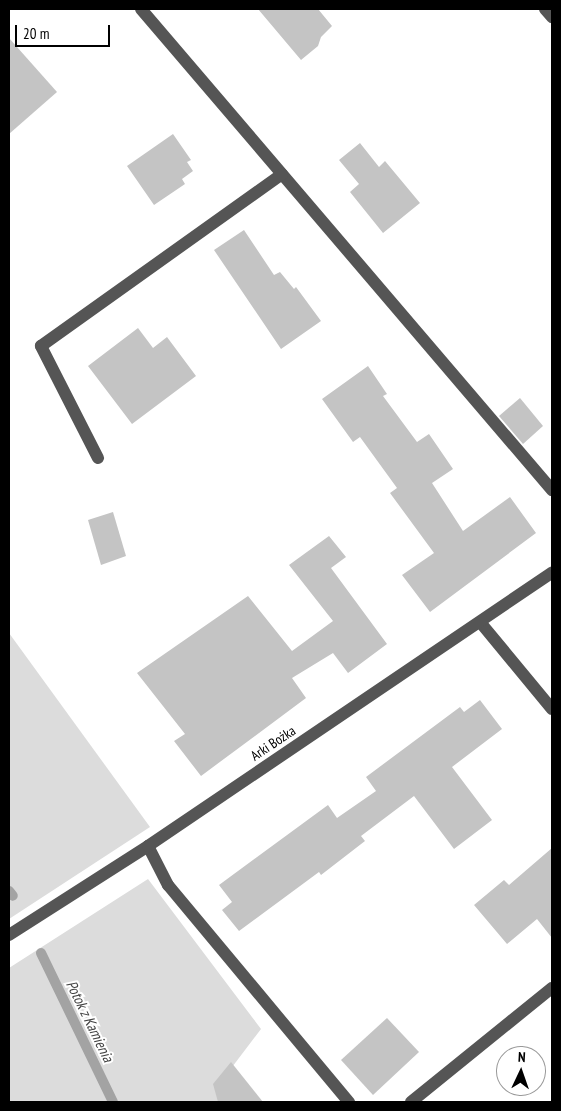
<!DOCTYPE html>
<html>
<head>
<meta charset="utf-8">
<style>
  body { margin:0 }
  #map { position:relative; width:561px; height:1111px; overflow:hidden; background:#fff; font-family:"PT Sans Narrow",sans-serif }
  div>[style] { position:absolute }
  .green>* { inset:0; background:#dcdcdc }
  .stream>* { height:10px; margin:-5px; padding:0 5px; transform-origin:5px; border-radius:5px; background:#a3a3a3 }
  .building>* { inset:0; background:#c4c4c4 }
  .minor>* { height:12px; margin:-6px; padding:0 6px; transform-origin:6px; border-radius:6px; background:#555 }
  span { translate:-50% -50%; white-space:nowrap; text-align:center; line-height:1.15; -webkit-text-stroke:4px #fff; paint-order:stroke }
  .street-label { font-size:14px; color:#000 }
  .water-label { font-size:15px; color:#444; font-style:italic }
  .frame { position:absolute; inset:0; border:10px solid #000; pointer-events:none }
  .north { position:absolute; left:496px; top:1046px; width:50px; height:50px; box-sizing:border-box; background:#fff; border:1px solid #999; border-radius:50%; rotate:3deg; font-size:14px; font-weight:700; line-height:20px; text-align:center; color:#000 }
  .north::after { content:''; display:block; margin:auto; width:18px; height:22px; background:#000; clip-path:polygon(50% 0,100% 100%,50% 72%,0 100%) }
  .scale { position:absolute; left:15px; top:25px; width:95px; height:22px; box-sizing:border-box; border:2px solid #000; border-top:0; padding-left:6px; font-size:15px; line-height:18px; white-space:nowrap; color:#000; -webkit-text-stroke:4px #fff; paint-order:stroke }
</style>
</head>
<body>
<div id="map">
  <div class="green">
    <i style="clip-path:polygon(9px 633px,150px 827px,9px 919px)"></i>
    <i style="clip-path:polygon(148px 879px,261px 1029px,217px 1087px,220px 1102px,9px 1102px,9px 968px)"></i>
  </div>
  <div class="stream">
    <i style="left:9px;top:891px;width:6px;rotate:51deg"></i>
    <i style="left:41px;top:953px;width:165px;rotate:64.2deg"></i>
  </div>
  <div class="building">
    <i style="clip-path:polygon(258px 9px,318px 9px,332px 26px,321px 37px,318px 46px,301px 60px)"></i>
    <i style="clip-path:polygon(9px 38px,57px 92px,9px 134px)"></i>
    <i style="clip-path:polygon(173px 134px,191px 160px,187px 162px,193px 171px,182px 179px,185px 184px,154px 205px,127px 166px)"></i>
    <i style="clip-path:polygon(360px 143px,379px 167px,385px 161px,420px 203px,383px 233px,350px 192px,359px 184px,339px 160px)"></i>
    <i style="clip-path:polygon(244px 230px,274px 275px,280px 272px,294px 289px,296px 287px,321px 321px,281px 349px,214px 250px)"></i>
    <i style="clip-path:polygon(138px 328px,153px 348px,167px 337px,196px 376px,132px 424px,88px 366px)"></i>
    <i style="clip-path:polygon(368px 366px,387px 394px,383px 396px,417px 442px,429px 434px,453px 469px,432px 483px,463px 531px,510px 497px,536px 533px,430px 612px,402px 575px,434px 553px,390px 493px,397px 488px,360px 437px,353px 442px,322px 399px)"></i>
    <i style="clip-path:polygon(520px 398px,543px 426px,523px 444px,499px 416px)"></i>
    <i style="clip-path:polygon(113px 512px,126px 556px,101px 565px,88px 520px)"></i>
    <i style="clip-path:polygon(329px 536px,346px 557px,331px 568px,387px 644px,348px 673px,333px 653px,292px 678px,306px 698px,201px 776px,174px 741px,185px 734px,137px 673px,248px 596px,292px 651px,333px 621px,289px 565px)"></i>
    <i style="clip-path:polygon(480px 700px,502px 729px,452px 767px,492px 820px,454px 849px,414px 796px,361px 836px,365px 841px,321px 875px,319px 872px,239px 931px,222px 910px,232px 902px,219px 885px,328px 805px,337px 818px,376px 791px,366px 777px,460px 707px,464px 712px)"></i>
    <i style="clip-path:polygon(552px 848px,552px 938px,537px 919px,507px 944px,474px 905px,504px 880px,509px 885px)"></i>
    <i style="clip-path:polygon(387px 1018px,419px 1052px,373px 1095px,341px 1060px)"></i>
    <i style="clip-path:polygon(231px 1062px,263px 1102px,218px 1102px,213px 1084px)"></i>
  </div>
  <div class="minor">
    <i style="left:141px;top:9px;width:633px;rotate:49.49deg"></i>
    <i style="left:545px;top:9px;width:11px;rotate:49deg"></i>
    <i style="left:98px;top:458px;width:126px;rotate:-117deg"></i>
    <i style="left:41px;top:346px;width:296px;rotate:-35.5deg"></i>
    <i style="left:480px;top:622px;width:113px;rotate:50.4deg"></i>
    <i style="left:148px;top:846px;width:44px;rotate:62.9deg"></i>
    <i style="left:168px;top:885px;width:283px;rotate:50.2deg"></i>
    <i style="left:9px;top:935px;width:165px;rotate:-32.6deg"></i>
    <i style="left:148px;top:846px;width:488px;rotate:-34.1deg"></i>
    <i style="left:411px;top:1102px;width:181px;rotate:-39deg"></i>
  </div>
  <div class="street-label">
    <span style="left:273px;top:743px;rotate:-34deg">Arki Bożka</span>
  </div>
  <div class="water-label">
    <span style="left:90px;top:1021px;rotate:64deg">Potok z Kamienia</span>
  </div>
  <div class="frame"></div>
  <div class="north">N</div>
  <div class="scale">20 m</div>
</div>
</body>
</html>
